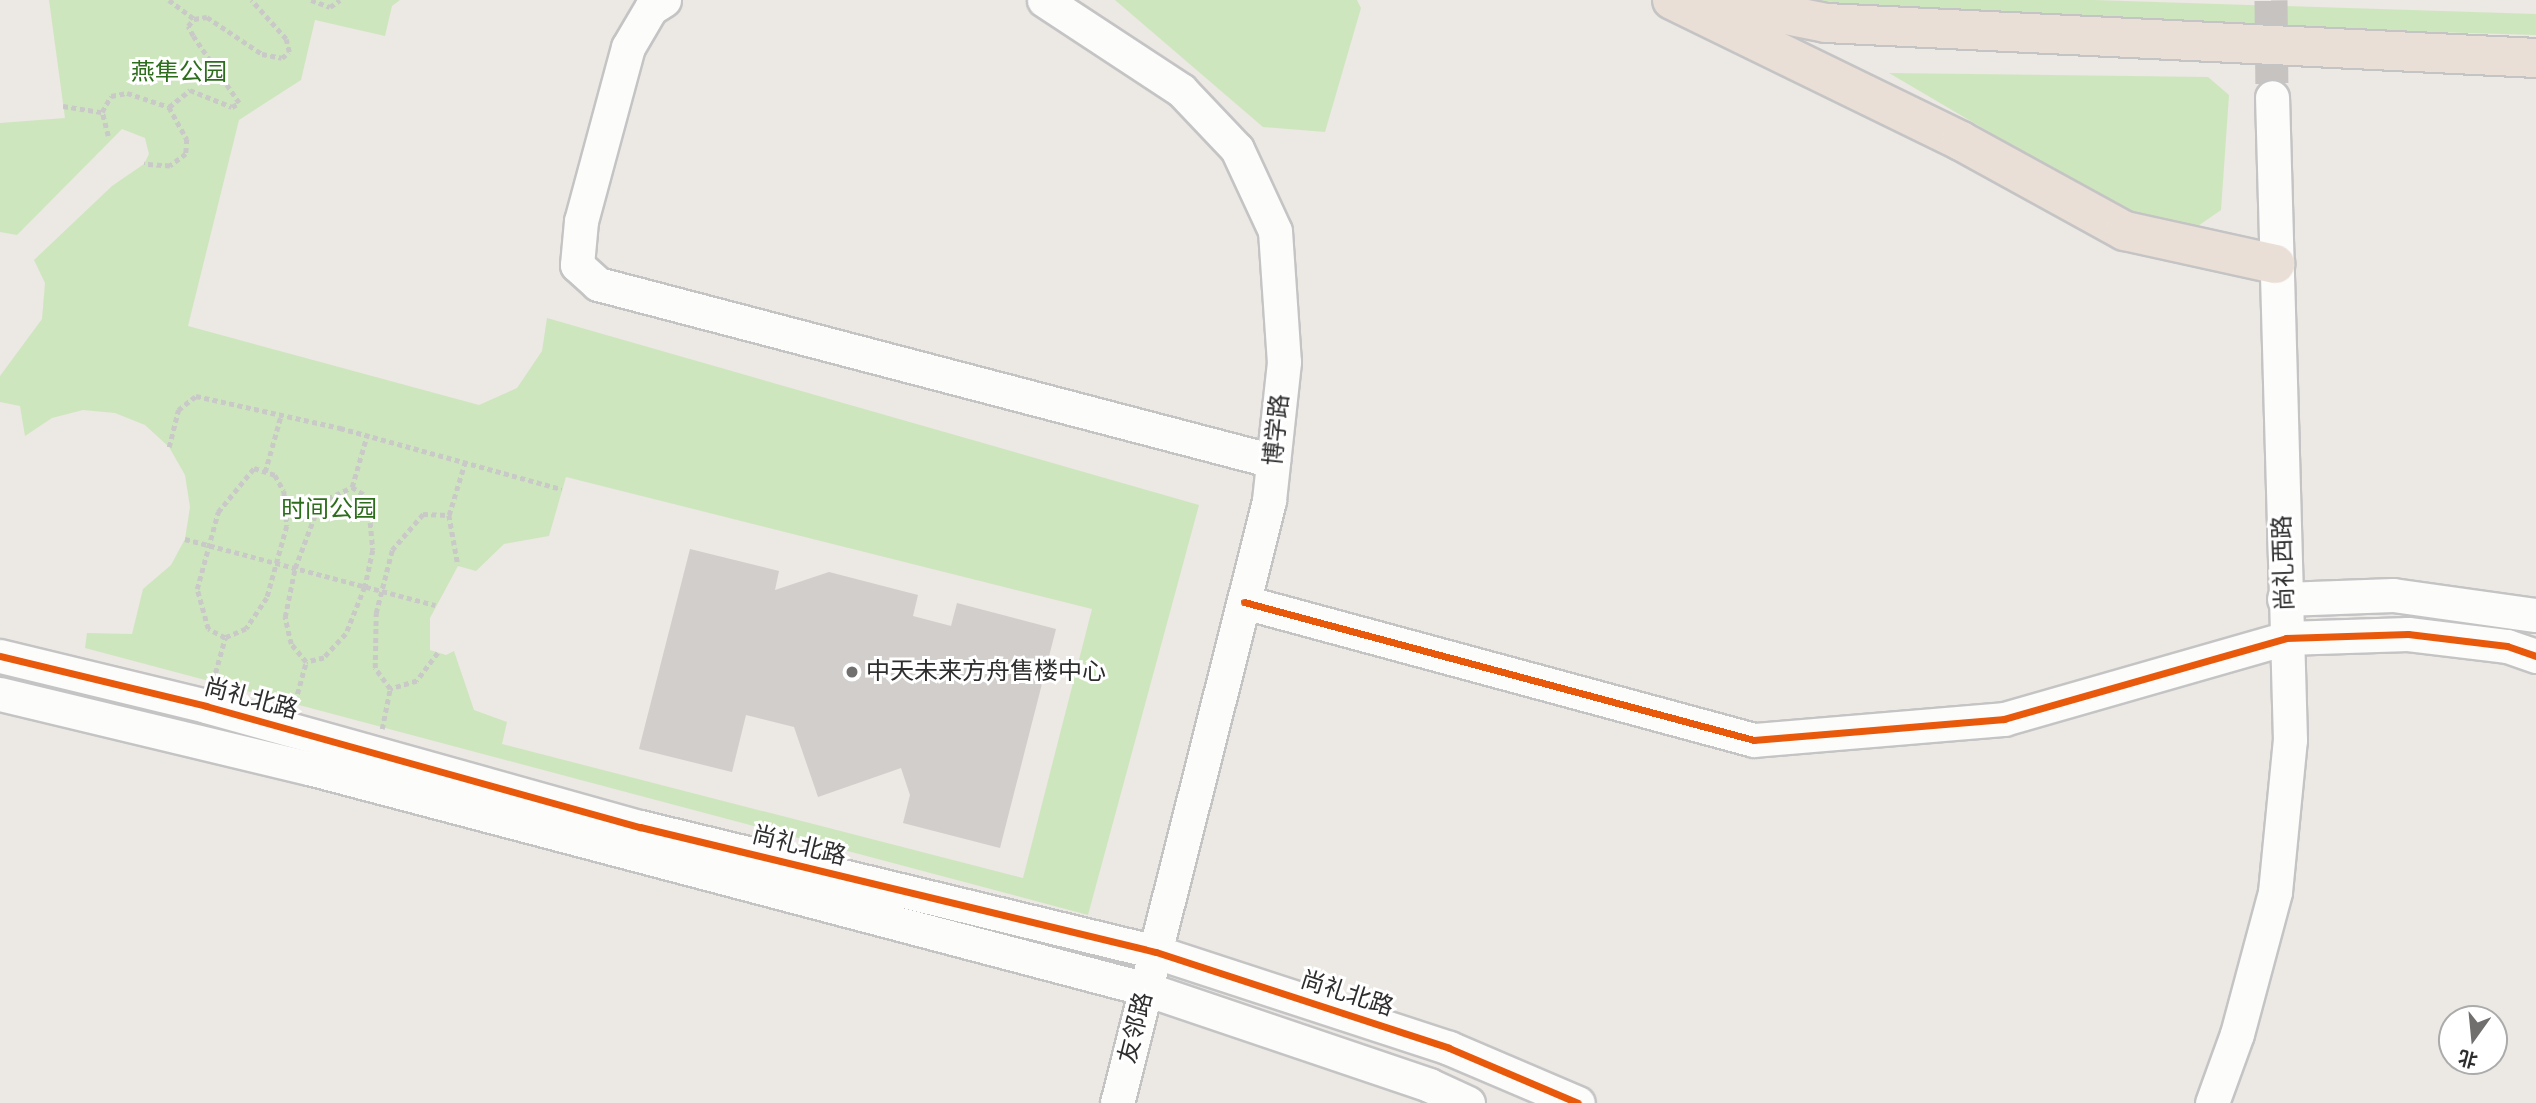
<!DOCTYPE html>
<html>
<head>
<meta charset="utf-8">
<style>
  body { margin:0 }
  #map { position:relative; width:2536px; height:1103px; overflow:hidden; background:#ece8e4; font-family:"Fira Sans","Noto Sans SC",sans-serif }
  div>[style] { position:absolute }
  .green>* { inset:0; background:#cee6be }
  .building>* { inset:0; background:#d1cecb }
  .minor-tunnel>* { height:33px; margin-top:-16.5px; transform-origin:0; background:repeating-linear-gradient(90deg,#c6c3c0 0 33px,transparent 0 50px) }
  .path>* { height:4.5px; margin-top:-2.25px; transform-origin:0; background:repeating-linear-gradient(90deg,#c9c9c8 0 5px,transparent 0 8.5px) }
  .roads { filter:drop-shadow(2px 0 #c5c4c5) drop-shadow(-2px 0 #c5c4c5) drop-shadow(0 2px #c5c4c5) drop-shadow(0 -2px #c5c4c5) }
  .minor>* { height:33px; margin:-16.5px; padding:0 16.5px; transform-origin:16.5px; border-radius:16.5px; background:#fcfcfb }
  .highway>* { height:38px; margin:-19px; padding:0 19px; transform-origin:19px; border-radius:19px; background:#eadfd6 }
  .cycleway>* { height:7px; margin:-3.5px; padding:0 3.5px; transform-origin:3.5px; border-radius:3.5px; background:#e8590c }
  .dots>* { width:19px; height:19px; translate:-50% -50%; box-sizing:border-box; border:4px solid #fff; border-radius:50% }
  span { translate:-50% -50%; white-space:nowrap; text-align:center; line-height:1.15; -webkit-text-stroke:6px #fff; paint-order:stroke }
  .park-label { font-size:24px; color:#2c6e1b }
  .street-label { font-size:24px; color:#2e2e2e }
  .poi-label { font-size:24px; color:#2e2e2e }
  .left { translate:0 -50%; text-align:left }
  .north { position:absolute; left:2438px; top:1005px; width:70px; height:70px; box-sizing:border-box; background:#fff; border:2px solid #ababab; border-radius:50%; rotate:195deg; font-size:19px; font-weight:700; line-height:28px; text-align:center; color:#2e2e2e }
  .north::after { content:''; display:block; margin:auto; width:24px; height:32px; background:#706f6e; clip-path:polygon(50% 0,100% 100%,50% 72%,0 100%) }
</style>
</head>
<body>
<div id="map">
  <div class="green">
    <i style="clip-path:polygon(evenodd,49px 0,400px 0,392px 6px,385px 36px,315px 20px,301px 80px,239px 120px,188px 326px,479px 405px,517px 388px,542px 351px,547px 318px,1199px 505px,1088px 915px,85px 648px,87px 633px,132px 634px,143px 589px,171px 565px,185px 539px,190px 507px,185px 475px,169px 447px,145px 425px,115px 413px,83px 410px,52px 418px,25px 436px,20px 406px,0 402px,0 376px,42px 319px,45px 283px,34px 260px,112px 186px,144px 164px,149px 154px,145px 138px,122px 129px,17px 235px,0 232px,0 123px,65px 118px,49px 0,566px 477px,1092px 609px,1023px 878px,502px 744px,507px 722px,474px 710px,454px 651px,446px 655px,430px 650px,430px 618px,458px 566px,476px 571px,504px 544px,549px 536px,566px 477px)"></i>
    <i style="clip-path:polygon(1115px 0,1357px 0,1361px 8px,1325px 132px,1263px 127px)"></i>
    <i style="clip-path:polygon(1818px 0,2094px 0,2536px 14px,2536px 35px,1946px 18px)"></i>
    <i style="clip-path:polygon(1889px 73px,2208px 77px,2229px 95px,2221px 210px,2198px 226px,2132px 216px)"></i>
  </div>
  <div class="building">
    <i style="clip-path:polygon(690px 549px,779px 571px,775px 590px,829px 572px,918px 595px,913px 616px,951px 626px,957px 603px,1056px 629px,1000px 848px,903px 823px,910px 795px,901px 768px,818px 797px,794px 727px,746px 715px,732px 772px,639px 749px)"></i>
  </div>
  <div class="minor-tunnel">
    <i style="left:2271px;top:0;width:97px;rotate:89.4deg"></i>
  </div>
  <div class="path">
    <i style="left:169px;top:0;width:31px;rotate:37deg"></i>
    <i style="left:311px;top:0;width:20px;rotate:20deg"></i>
    <i style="left:330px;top:7px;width:12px;rotate:-35deg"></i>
    <i style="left:63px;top:106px;width:39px;rotate:9deg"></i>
    <i style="left:169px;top:107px;width:27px;rotate:-39deg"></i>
    <i style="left:190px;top:90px;width:45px;rotate:22deg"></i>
    <i style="left:232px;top:107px;width:8px;rotate:-30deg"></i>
    <i style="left:239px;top:103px;width:81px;rotate:-124.5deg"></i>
    <i style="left:193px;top:36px;width:11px;rotate:-117deg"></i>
    <i style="left:188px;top:26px;width:9px;rotate:-49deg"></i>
    <i style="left:194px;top:19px;width:13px;rotate:-9deg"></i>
    <i style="left:207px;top:17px;width:66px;rotate:33.9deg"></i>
    <i style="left:262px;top:54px;width:20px;rotate:11deg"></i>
    <i style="left:282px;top:58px;width:9px;rotate:-41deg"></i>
    <i style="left:289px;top:52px;width:13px;rotate:-103deg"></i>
    <i style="left:286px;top:39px;width:52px;rotate:-131.9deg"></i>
    <i style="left:108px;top:136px;width:25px;rotate:-104deg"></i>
    <i style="left:102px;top:112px;width:18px;rotate:-61deg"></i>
    <i style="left:111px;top:96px;width:16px;rotate:-11deg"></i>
    <i style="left:127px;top:93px;width:44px;rotate:18.4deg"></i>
    <i style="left:169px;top:107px;width:37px;rotate:61deg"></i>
    <i style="left:187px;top:139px;width:15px;rotate:94deg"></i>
    <i style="left:186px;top:154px;width:20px;rotate:143deg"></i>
    <i style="left:170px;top:166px;width:26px;rotate:-176deg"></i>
    <i style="left:169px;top:447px;width:38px;rotate:-76deg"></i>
    <i style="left:178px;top:410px;width:23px;rotate:-38deg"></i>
    <i style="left:196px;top:396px;width:148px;rotate:12.5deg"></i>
    <i style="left:340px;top:428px;width:230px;rotate:15.4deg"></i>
    <i style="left:254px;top:468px;width:22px;rotate:18deg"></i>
    <i style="left:275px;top:475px;width:18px;rotate:61deg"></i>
    <i style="left:284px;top:491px;width:35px;rotate:85deg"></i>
    <i style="left:287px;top:526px;width:75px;rotate:105.5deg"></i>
    <i style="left:267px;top:598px;width:37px;rotate:124deg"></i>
    <i style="left:246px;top:629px;width:23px;rotate:157deg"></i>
    <i style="left:225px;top:638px;width:19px;rotate:-152deg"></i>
    <i style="left:208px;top:629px;width:41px;rotate:-105.4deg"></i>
    <i style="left:197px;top:589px;width:80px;rotate:-74.7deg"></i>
    <i style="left:218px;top:512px;width:57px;rotate:-50.7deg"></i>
    <i style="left:265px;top:472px;width:59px;rotate:-74.3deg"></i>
    <i style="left:352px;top:487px;width:19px;rotate:32deg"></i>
    <i style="left:368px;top:497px;width:53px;rotate:84.6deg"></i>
    <i style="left:373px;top:550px;width:38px;rotate:102deg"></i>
    <i style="left:365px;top:587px;width:51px;rotate:112deg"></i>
    <i style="left:346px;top:634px;width:33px;rotate:133deg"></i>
    <i style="left:324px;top:658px;width:18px;rotate:167deg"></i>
    <i style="left:306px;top:662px;width:23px;rotate:-130deg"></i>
    <i style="left:291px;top:644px;width:28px;rotate:-103deg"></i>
    <i style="left:285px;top:617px;width:50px;rotate:-78.5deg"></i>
    <i style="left:295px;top:568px;width:71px;rotate:-69.3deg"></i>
    <i style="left:320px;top:502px;width:35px;rotate:-25deg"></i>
    <i style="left:352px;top:487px;width:54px;rotate:-73.9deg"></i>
    <i style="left:449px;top:515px;width:55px;rotate:-73.2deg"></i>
    <i style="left:185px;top:539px;width:259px;rotate:14.8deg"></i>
    <i style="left:438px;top:653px;width:35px;rotate:127deg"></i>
    <i style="left:417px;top:681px;width:28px;rotate:163deg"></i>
    <i style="left:390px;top:689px;width:26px;rotate:-126deg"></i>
    <i style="left:375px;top:668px;width:55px;rotate:-89deg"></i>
    <i style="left:376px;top:613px;width:65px;rotate:-75.7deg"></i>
    <i style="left:392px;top:550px;width:48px;rotate:-49.3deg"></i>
    <i style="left:423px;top:514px;width:26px;rotate:2deg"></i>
    <i style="left:449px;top:515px;width:51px;rotate:79.8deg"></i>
    <i style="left:213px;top:681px;width:45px;rotate:-74.4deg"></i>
    <i style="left:295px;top:702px;width:41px;rotate:-74.6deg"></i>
    <i style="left:382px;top:729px;width:41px;rotate:-78.7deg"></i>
  </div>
  <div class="roads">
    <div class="minor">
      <i style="left:664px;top:0;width:15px;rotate:148deg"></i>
      <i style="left:651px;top:8px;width:45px;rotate:120.5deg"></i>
      <i style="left:628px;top:47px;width:180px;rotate:105.1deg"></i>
      <i style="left:581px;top:221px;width:44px;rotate:95.2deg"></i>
      <i style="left:577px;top:265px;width:28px;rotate:42deg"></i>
      <i style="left:598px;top:284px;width:698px;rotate:14.69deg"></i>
      <i style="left:1044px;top:0;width:164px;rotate:33.3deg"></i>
      <i style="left:1181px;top:90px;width:81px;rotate:46.5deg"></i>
      <i style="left:1237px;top:149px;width:90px;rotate:65.1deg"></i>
      <i style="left:1275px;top:231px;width:131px;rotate:86.1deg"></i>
      <i style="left:1284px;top:362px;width:140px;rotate:96.2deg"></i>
      <i style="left:1269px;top:501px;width:621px;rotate:104.17deg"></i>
      <i style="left:2284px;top:599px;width:109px;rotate:-2.1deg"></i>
      <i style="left:2393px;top:595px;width:144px;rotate:8deg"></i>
      <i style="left:1244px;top:602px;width:528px;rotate:15.14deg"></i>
      <i style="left:1754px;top:740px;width:251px;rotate:-4.8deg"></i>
      <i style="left:2004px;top:719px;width:293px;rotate:-16deg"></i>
      <i style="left:2286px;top:638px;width:122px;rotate:-1.9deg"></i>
      <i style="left:2408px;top:634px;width:100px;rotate:6.9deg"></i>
      <i style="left:2507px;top:646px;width:31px;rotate:19deg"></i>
      <i style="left:0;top:656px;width:212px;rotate:13.6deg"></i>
      <i style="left:206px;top:706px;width:451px;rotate:15.6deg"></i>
      <i style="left:640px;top:827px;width:531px;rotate:13.62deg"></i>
      <i style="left:1156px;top:952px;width:308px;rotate:18.1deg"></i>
      <i style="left:1449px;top:1048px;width:140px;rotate:23.1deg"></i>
      <i style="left:0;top:694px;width:318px;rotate:13.5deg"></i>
      <i style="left:309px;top:768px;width:866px;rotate:14.79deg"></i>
      <i style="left:1146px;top:989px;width:299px;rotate:18.7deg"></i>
      <i style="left:1429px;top:1085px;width:43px;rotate:24.8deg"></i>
      <i style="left:2212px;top:1103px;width:73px;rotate:-70.1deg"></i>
      <i style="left:2237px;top:1034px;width:147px;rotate:-75deg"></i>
      <i style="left:2275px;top:892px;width:153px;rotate:-84.4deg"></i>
      <i style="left:2290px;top:740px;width:643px;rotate:-91.6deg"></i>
    </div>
    <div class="highway">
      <i style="left:1672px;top:0;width:322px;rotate:26deg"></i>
      <i style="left:1961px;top:141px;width:187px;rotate:28.8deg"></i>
      <i style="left:2125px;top:231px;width:154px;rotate:12.4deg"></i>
      <i style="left:1711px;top:0;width:117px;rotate:11.3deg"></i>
      <i style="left:1826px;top:23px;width:711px;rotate:2.82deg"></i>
    </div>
  </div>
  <div class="cycleway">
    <i style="left:1244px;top:602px;width:528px;rotate:15.14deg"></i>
    <i style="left:1754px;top:740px;width:251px;rotate:-4.8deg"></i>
    <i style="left:2004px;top:719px;width:293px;rotate:-16deg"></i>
    <i style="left:2286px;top:638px;width:122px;rotate:-1.9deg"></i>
    <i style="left:2408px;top:634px;width:100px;rotate:6.9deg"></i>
    <i style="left:2507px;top:646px;width:31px;rotate:19deg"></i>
    <i style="left:0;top:656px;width:212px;rotate:13.6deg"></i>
    <i style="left:206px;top:706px;width:451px;rotate:15.6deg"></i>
    <i style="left:640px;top:827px;width:531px;rotate:13.62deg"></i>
    <i style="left:1156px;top:952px;width:308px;rotate:18.1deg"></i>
    <i style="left:1449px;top:1048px;width:140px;rotate:23.1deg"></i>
  </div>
  <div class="dots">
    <i style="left:852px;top:672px;background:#706f6e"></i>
  </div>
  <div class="park-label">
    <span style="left:179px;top:73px">燕隼公园</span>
    <span style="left:329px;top:510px">时间公园</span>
  </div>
  <div class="street-label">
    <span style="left:1277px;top:430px;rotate:-84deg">博学路</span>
    <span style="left:2284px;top:563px;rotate:-92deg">尚礼西路</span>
    <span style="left:251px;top:699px;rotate:15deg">尚礼北路</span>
    <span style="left:799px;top:846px;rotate:14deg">尚礼北路</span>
    <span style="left:1347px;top:994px;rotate:18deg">尚礼北路</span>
    <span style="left:1136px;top:1028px;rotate:-76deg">友邻路</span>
  </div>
  <div class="poi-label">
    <span class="left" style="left:866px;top:672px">中天未来方舟售楼中心</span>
  </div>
  <div class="north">北</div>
</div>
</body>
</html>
